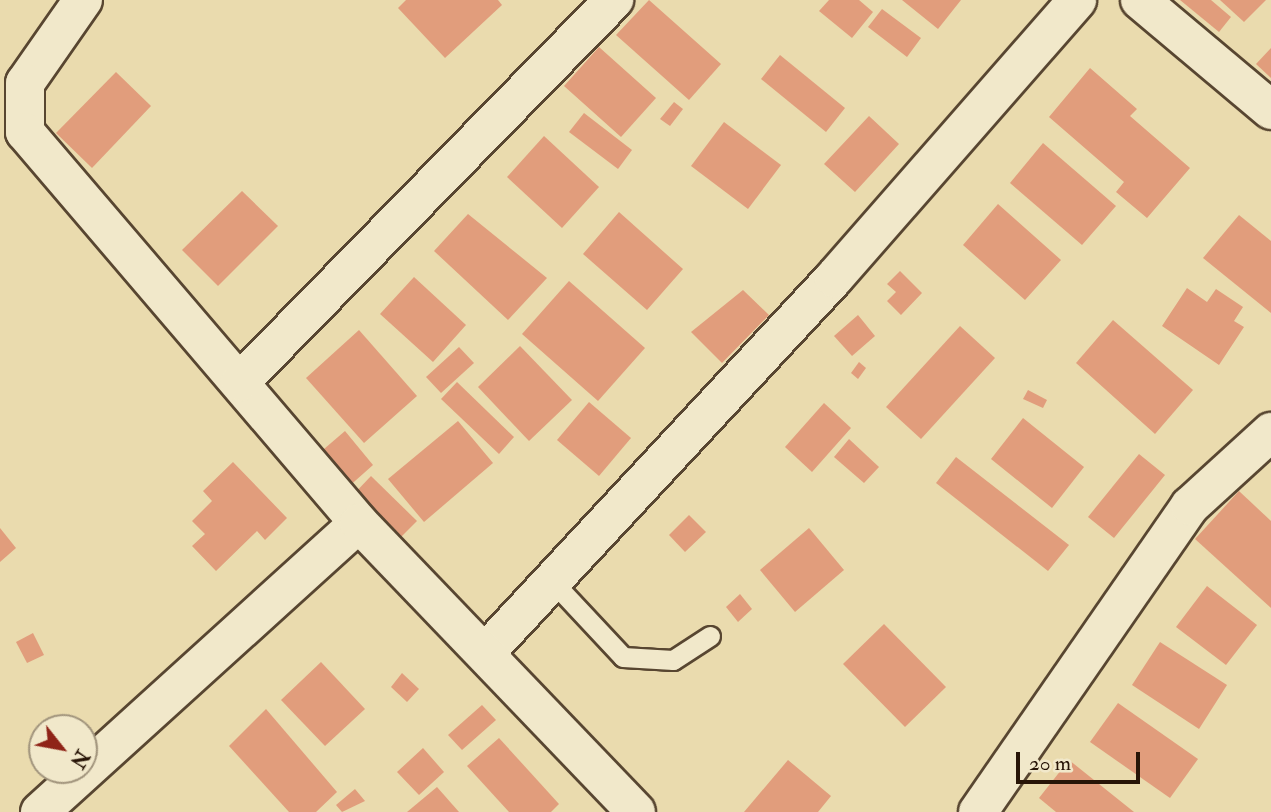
<!DOCTYPE html>
<html>
<head>
<meta charset="utf-8">
<style>
  body { margin:0 }
  #map { position:relative; width:1271px; height:812px; overflow:hidden; background:#eadbae; font-family:"IM FELL Double Pica",serif }
  div>[style] { position:absolute }
  .building>* { inset:0; background:#e19d7c }
  .roads { filter:drop-shadow(2px 0 #584631) drop-shadow(-2px 0 #584631) drop-shadow(0 2px #584631) drop-shadow(0 -2px #584631) }
  .service>* { height:19px; margin:-9.5px; padding:0 9.5px; transform-origin:9.5px; border-radius:9.5px; background:#f1e8ca }
  .minor>* { height:38px; margin:-19px; padding:0 19px; transform-origin:19px; border-radius:19px; background:#f1e8ca }
  .tertiary>* { height:38px; margin:-19px; padding:0 19px; transform-origin:19px; border-radius:19px; background:#f1e8ca }
  span { translate:-50% -50%; white-space:nowrap; text-align:center; line-height:1.15; -webkit-text-stroke:6px #f1e8ca; paint-order:stroke }
  .north { position:absolute; left:28px; top:714px; width:70px; height:70px; box-sizing:border-box; background:#f1e8ca; border:2px solid #a1947c; border-radius:50%; rotate:121deg; font-size:19px; font-weight:700; line-height:28px; text-align:center; color:#281507 }
  .north::after { content:''; display:block; margin:auto; width:24px; height:32px; background:#8f2418; clip-path:polygon(50% 0,100% 100%,50% 72%,0 100%) }
  .scale { position:absolute; left:1016px; top:752px; width:124px; height:32px; box-sizing:border-box; border:4px solid #281507; border-top:0; padding-left:9px; font-size:21px; line-height:24px; white-space:nowrap; color:#281507; -webkit-text-stroke:5px #f1e8ca; paint-order:stroke }
</style>
</head>
<body>
<div id="map">
  <div class="building">
    <i style="clip-path:polygon(406px 0,498px 0,502px 5px,445px 58px,398px 8px)"></i>
    <i style="clip-path:polygon(649px 0,721px 64px,689px 100px,616px 35px)"></i>
    <i style="clip-path:polygon(829px 0,859px 0,873px 12px,852px 38px,819px 11px)"></i>
    <i style="clip-path:polygon(902px 0,961px 0,938px 29px)"></i>
    <i style="clip-path:polygon(1180px 0,1211px 0,1231px 17px,1219px 32px)"></i>
    <i style="clip-path:polygon(1220px 0,1266px 0,1244px 22px)"></i>
    <i style="clip-path:polygon(882px 9px,921px 38px,907px 57px,868px 27px)"></i>
    <i style="clip-path:polygon(599px 47px,656px 98px,621px 137px,564px 86px)"></i>
    <i style="clip-path:polygon(1271px 48px,1271px 78px,1256px 64px)"></i>
    <i style="clip-path:polygon(780px 55px,845px 108px,826px 132px,761px 79px)"></i>
    <i style="clip-path:polygon(1090px 68px,1137px 109px,1130px 116px,1190px 168px,1147px 218px,1116px 192px,1124px 182px,1049px 117px)"></i>
    <i style="clip-path:polygon(116px 72px,151px 106px,92px 168px,56px 133px)"></i>
    <i style="clip-path:polygon(674px 102px,683px 109px,670px 126px,660px 119px)"></i>
    <i style="clip-path:polygon(584px 113px,632px 150px,618px 169px,569px 132px)"></i>
    <i style="clip-path:polygon(869px 116px,899px 144px,855px 192px,824px 164px)"></i>
    <i style="clip-path:polygon(724px 122px,781px 165px,748px 209px,691px 166px)"></i>
    <i style="clip-path:polygon(544px 136px,599px 187px,562px 228px,507px 177px)"></i>
    <i style="clip-path:polygon(1043px 143px,1116px 206px,1082px 245px,1010px 183px)"></i>
    <i style="clip-path:polygon(242px 191px,278px 226px,218px 286px,182px 250px)"></i>
    <i style="clip-path:polygon(998px 204px,1061px 260px,1025px 300px,963px 245px)"></i>
    <i style="clip-path:polygon(619px 212px,683px 269px,647px 310px,583px 254px)"></i>
    <i style="clip-path:polygon(468px 214px,547px 278px,508px 320px,434px 251px)"></i>
    <i style="clip-path:polygon(1239px 215px,1271px 241px,1271px 313px,1203px 258px)"></i>
    <i style="clip-path:polygon(900px 271px,922px 293px,901px 315px,887px 301px,896px 292px,887px 284px)"></i>
    <i style="clip-path:polygon(414px 277px,466px 325px,433px 362px,380px 314px)"></i>
    <i style="clip-path:polygon(569px 281px,645px 348px,598px 401px,522px 334px)"></i>
    <i style="clip-path:polygon(1187px 288px,1207px 302px,1216px 289px,1243px 307px,1234px 321px,1244px 327px,1219px 365px,1162px 326px)"></i>
    <i style="clip-path:polygon(743px 290px,769px 315px,722px 363px,691px 332px)"></i>
    <i style="clip-path:polygon(858px 315px,875px 336px,852px 356px,834px 336px)"></i>
    <i style="clip-path:polygon(1113px 320px,1193px 390px,1155px 434px,1076px 363px)"></i>
    <i style="clip-path:polygon(960px 326px,995px 358px,921px 439px,886px 407px)"></i>
    <i style="clip-path:polygon(359px 330px,417px 396px,364px 443px,306px 378px)"></i>
    <i style="clip-path:polygon(520px 346px,572px 400px,529px 441px,478px 387px)"></i>
    <i style="clip-path:polygon(459px 347px,474px 363px,441px 393px,426px 377px)"></i>
    <i style="clip-path:polygon(859px 362px,866px 368px,858px 379px,851px 373px)"></i>
    <i style="clip-path:polygon(457px 382px,514px 437px,499px 454px,441px 399px)"></i>
    <i style="clip-path:polygon(1028px 390px,1047px 400px,1043px 408px,1023px 399px)"></i>
    <i style="clip-path:polygon(589px 402px,631px 438px,599px 476px,557px 440px)"></i>
    <i style="clip-path:polygon(824px 403px,851px 428px,812px 472px,785px 447px)"></i>
    <i style="clip-path:polygon(1023px 418px,1084px 467px,1052px 508px,991px 459px)"></i>
    <i style="clip-path:polygon(458px 421px,493px 463px,424px 522px,388px 479px)"></i>
    <i style="clip-path:polygon(345px 431px,373px 465px,346px 489px,317px 455px)"></i>
    <i style="clip-path:polygon(849px 439px,879px 467px,864px 483px,834px 457px)"></i>
    <i style="clip-path:polygon(1139px 454px,1165px 475px,1114px 538px,1088px 517px)"></i>
    <i style="clip-path:polygon(956px 457px,1069px 545px,1048px 571px,936px 483px)"></i>
    <i style="clip-path:polygon(233px 462px,287px 518px,265px 540px,257px 531px,216px 571px,192px 546px,205px 534px,192px 521px,212px 501px,203px 491px)"></i>
    <i style="clip-path:polygon(371px 476px,417px 521px,398px 540px,352px 496px)"></i>
    <i style="clip-path:polygon(1239px 491px,1271px 521px,1271px 608px,1195px 539px)"></i>
    <i style="clip-path:polygon(689px 515px,706px 532px,685px 552px,669px 535px)"></i>
    <i style="clip-path:polygon(0 528px,16px 548px,0 562px)"></i>
    <i style="clip-path:polygon(809px 528px,844px 570px,795px 612px,760px 570px)"></i>
    <i style="clip-path:polygon(1207px 586px,1257px 625px,1226px 665px,1176px 627px)"></i>
    <i style="clip-path:polygon(740px 594px,752px 609px,738px 622px,726px 607px)"></i>
    <i style="clip-path:polygon(884px 624px,946px 687px,905px 727px,843px 664px)"></i>
    <i style="clip-path:polygon(33px 633px,44px 655px,27px 663px,16px 642px)"></i>
    <i style="clip-path:polygon(1160px 642px,1227px 685px,1199px 729px,1132px 685px)"></i>
    <i style="clip-path:polygon(321px 662px,365px 709px,325px 746px,281px 700px)"></i>
    <i style="clip-path:polygon(402px 673px,419px 689px,407px 702px,391px 687px)"></i>
    <i style="clip-path:polygon(1118px 703px,1198px 759px,1170px 798px,1090px 742px)"></i>
    <i style="clip-path:polygon(482px 705px,496px 720px,462px 750px,448px 735px)"></i>
    <i style="clip-path:polygon(266px 709px,337px 792px,316px 812px,289px 812px,229px 746px)"></i>
    <i style="clip-path:polygon(499px 738px,559px 804px,551px 812px,509px 812px,467px 766px)"></i>
    <i style="clip-path:polygon(423px 748px,444px 772px,419px 795px,397px 772px)"></i>
    <i style="clip-path:polygon(788px 760px,831px 796px,818px 812px,744px 812px)"></i>
    <i style="clip-path:polygon(1069px 760px,1134px 812px,1056px 812px,1039px 798px)"></i>
    <i style="clip-path:polygon(437px 787px,459px 812px,407px 812px)"></i>
    <i style="clip-path:polygon(355px 789px,365px 801px,342px 812px,336px 805px)"></i>
  </div>
  <div class="roads">
    <div class="service">
      <i style="left:552px;top:581px;width:104px;rotate:46.9deg"></i>
      <i style="left:623px;top:657px;width:50px;rotate:3.4deg"></i>
      <i style="left:673px;top:660px;width:44px;rotate:-33deg"></i>
    </div>
    <div class="minor">
      <i style="left:83px;top:0;width:101px;rotate:124.9deg"></i>
      <i style="left:25px;top:83px;width:49px;rotate:90deg"></i>
      <i style="left:25px;top:132px;width:514px;rotate:49.5deg"></i>
      <i style="left:240px;top:382px;width:535px;rotate:-45.61deg"></i>
      <i style="left:486px;top:652px;width:511px;rotate:-47.06deg"></i>
      <i style="left:834px;top:278px;width:369px;rotate:-48.8deg"></i>
      <i style="left:40px;top:812px;width:430px;rotate:-42.2deg"></i>
      <i style="left:359px;top:523px;width:400px;rotate:46.2deg"></i>
      <i style="left:978px;top:812px;width:372px;rotate:-55.3deg"></i>
      <i style="left:1190px;top:506px;width:110px;rotate:-42.4deg"></i>
    </div>
    <div class="tertiary">
      <i style="left:1140px;top:0;width:171px;rotate:40deg"></i>
    </div>
  </div>
  <div class="north">N</div>
  <div class="scale">20 m</div>
</div>
</body>
</html>
